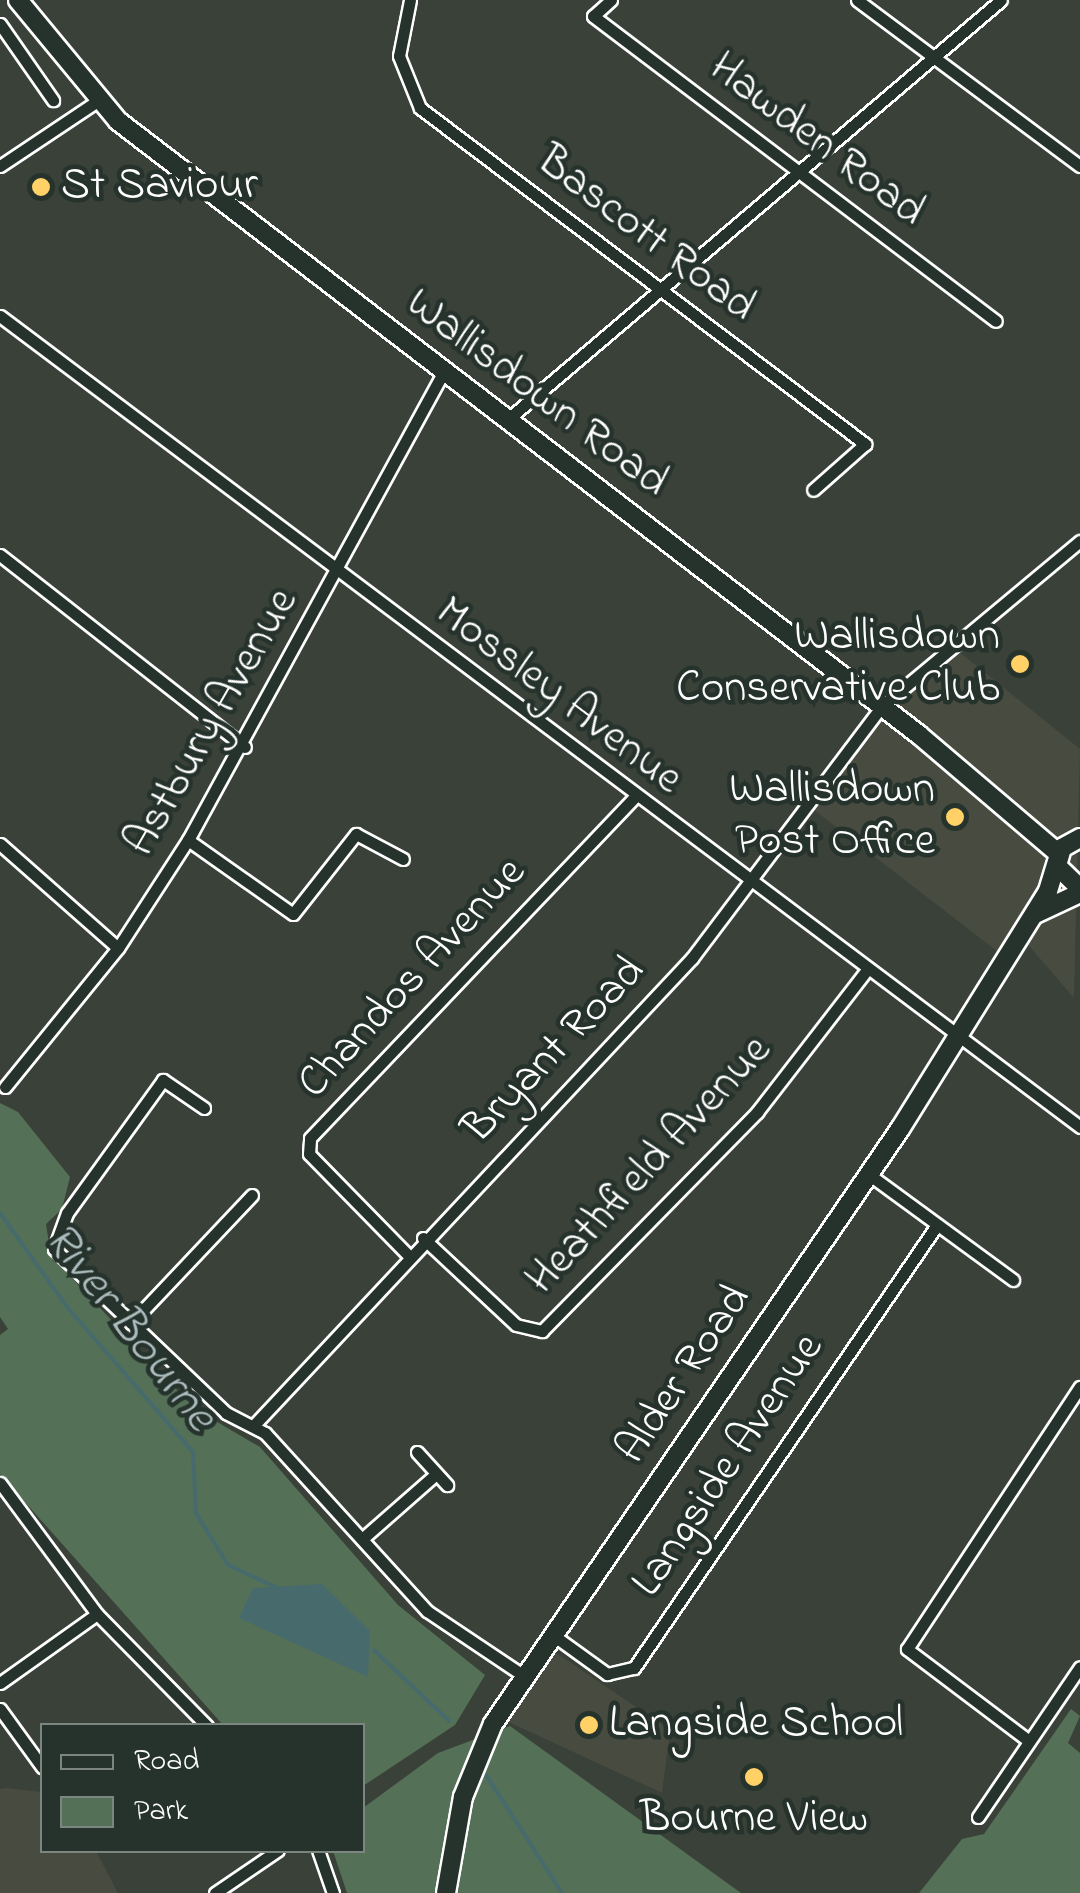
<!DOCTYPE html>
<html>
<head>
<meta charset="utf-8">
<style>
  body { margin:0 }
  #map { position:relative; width:1080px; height:1893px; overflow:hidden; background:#3a4138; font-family:"Indie Flower",sans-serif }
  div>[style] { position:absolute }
  .built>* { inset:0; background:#484b40 }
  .green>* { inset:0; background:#547057 }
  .water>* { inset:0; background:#476b6d }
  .stream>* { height:4px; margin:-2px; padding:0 2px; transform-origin:2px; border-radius:2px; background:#476b6d }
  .roads { filter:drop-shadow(2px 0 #fff) drop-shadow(-2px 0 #fff) drop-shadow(0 2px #fff) drop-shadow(0 -2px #fff) }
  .street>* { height:11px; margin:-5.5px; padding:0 5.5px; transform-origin:5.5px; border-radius:5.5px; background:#26332d }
  .primary>* { height:18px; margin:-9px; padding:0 9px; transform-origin:9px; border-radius:9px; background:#26332d }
  .dots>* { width:28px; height:28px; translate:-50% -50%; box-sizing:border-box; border:5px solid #26332d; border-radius:50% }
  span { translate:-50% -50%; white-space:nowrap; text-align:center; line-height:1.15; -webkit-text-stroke:9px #26332d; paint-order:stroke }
  .street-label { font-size:45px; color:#fff }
  .poi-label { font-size:45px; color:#fff }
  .left { translate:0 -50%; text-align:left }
  .right { translate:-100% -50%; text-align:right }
  .water-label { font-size:48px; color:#acbcbd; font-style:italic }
  .legend { position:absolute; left:40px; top:1723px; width:325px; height:130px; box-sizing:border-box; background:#26332d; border:2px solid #7d8581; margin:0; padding:12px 18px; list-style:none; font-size:30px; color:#fff }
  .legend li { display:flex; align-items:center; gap:20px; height:50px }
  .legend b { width:50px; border:2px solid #7d8581 }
</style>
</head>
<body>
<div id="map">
  <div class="built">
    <i style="clip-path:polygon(953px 647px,1080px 749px,1074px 998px,1018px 933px,1002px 955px,809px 806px,882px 706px)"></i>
    <i style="clip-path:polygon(549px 1648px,670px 1730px,662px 1793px,504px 1720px)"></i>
    <i style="clip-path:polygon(7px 1788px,42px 1792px,42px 1850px,96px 1851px,118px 1893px,0 1893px,0 1789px)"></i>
  </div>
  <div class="green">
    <i style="clip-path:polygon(0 1103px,18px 1112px,70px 1177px,62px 1209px,46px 1224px,51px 1256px,195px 1409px,260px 1447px,398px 1605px,485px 1675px,455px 1725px,363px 1786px,362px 1726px,223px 1725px,0 1474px,0 1335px,8px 1329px,0 1317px)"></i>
    <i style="clip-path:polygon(1071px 1709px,1080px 1716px,1068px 1743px,1080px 1753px,1080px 1893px,919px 1893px,962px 1839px,984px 1834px)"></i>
    <i style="clip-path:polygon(510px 1726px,741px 1893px,347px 1893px,333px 1851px,362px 1850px,363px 1808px,438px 1753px)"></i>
  </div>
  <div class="water">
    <i style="clip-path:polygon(322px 1584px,370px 1631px,368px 1677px,239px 1618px,253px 1588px)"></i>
  </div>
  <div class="stream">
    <i style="left:0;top:1213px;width:115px;rotate:54.5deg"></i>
    <i style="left:67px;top:1307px;width:192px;rotate:49deg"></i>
    <i style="left:193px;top:1452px;width:61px;rotate:87.2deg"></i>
    <i style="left:196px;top:1513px;width:61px;rotate:58.4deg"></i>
    <i style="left:228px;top:1565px;width:55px;rotate:24.7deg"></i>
    <i style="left:374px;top:1650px;width:103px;rotate:43.4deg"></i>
    <i style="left:486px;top:1775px;width:140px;rotate:57.2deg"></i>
  </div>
  <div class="roads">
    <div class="street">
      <i style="left:410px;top:0;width:57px;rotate:101.1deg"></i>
      <i style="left:399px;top:56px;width:56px;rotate:68deg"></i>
      <i style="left:420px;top:108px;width:558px;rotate:37.05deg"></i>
      <i style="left:865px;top:444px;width:69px;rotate:138.5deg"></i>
      <i style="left:611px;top:0;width:24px;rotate:138deg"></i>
      <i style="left:593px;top:16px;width:505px;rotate:37.12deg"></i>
      <i style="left:857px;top:0;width:278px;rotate:36.7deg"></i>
      <i style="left:0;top:24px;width:93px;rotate:55.1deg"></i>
      <i style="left:0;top:166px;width:115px;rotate:-33.7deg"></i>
      <i style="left:0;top:316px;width:1351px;rotate:36.9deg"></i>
      <i style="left:507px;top:420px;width:648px;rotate:-40.37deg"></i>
      <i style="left:0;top:555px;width:311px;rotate:38.1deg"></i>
      <i style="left:188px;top:840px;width:128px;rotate:35.2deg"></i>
      <i style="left:293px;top:914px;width:102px;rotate:-51.8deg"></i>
      <i style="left:356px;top:834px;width:53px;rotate:28deg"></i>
      <i style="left:0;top:844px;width:157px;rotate:41.4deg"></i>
      <i style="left:5px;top:1087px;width:179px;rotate:-50.9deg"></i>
      <i style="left:118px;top:948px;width:129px;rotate:-57.1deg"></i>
      <i style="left:188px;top:840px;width:534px;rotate:-61.37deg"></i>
      <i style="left:204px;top:1108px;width:50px;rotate:-145.7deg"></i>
      <i style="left:163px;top:1080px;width:164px;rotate:125.8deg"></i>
      <i style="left:67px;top:1213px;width:38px;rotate:110deg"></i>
      <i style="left:54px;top:1249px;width:238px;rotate:43.6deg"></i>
      <i style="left:226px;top:1413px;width:44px;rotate:27.1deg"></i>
      <i style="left:265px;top:1433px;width:241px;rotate:47.7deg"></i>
      <i style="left:427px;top:1611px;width:117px;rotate:33.8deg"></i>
      <i style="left:867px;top:1173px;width:181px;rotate:36.2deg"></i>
      <i style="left:423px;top:1238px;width:127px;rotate:43.1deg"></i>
      <i style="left:516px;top:1325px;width:27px;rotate:13deg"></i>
      <i style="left:542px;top:1331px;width:307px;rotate:-45.5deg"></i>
      <i style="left:757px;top:1112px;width:178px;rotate:-52.3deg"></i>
      <i style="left:408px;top:1255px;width:141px;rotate:-134.4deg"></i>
      <i style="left:309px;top:1154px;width:16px;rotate:-86deg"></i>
      <i style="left:310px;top:1138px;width:470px;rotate:-46.4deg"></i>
      <i style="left:131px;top:1323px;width:176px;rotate:-46.6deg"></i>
      <i style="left:255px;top:1424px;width:639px;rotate:-46.84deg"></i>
      <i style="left:692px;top:958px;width:316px;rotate:-53deg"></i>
      <i style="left:882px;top:706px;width:258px;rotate:-39.8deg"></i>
      <i style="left:417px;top:1452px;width:45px;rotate:47.7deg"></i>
      <i style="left:0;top:1483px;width:163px;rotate:53.5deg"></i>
      <i style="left:97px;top:1614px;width:157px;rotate:45.5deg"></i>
      <i style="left:362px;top:1539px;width:98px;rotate:-41.3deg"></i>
      <i style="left:553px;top:1635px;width:67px;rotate:35.8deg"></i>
      <i style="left:607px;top:1674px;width:28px;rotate:-13deg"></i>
      <i style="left:634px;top:1668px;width:537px;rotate:-55.63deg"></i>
      <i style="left:0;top:1683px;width:119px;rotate:-35.4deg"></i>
      <i style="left:0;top:1709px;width:72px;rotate:54.1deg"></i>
      <i style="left:1029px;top:1741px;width:153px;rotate:-143deg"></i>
      <i style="left:907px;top:1649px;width:314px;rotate:-56.6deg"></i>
      <i style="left:978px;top:1817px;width:181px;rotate:-55.8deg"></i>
      <i style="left:318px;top:1850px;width:46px;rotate:70.8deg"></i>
      <i style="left:215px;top:1893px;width:76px;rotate:-34.3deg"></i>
    </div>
    <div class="primary">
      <i style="left:18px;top:0;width:157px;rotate:50.4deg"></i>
      <i style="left:118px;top:121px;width:1008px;rotate:37.46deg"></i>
      <i style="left:918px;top:734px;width:185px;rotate:40.4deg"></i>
      <i style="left:1080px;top:838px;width:21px;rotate:151deg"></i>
      <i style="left:1062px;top:848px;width:19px;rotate:106deg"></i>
      <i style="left:1057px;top:866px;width:32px;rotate:44deg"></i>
      <i style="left:1035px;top:914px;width:50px;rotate:-25deg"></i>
      <i style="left:446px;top:1893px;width:97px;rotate:-80deg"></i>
      <i style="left:463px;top:1797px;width:79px;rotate:-67.7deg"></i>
      <i style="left:493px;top:1724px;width:721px;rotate:-55.63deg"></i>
      <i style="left:900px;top:1129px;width:280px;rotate:-58.1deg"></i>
      <i style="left:1048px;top:891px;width:34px;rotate:-73deg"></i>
    </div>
  </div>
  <div class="dots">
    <i style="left:41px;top:187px;background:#ffd166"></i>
    <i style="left:1020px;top:664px;background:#ffd166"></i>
    <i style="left:955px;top:817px;background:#ffd166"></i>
    <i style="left:589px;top:1725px;background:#ffd166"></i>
    <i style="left:754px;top:1777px;background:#ffd166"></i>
  </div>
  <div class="street-label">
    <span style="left:816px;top:141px;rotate:37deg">Hawden Road</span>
    <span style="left:645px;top:235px;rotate:37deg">Bascott Road</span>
    <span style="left:536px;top:394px;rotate:37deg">Wallisdown Road</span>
    <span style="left:558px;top:697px;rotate:37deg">Mossley Avenue</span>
    <span style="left:213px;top:723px;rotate:-60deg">Astbury Avenue</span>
    <span style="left:413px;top:979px;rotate:-47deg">Chandos Avenue</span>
    <span style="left:555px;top:1051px;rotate:-46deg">Bryant Road</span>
    <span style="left:650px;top:1166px;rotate:-47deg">Heathfield Avenue</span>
    <span style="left:685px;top:1375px;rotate:-56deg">Alder Road</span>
    <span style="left:729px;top:1466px;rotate:-56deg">Langside Avenue</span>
  </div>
  <div class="poi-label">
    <span class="left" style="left:61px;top:187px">St Saviour</span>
    <span class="right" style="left:1000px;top:664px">Wallisdown<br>Conservative Club</span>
    <span class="right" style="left:935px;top:817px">Wallisdown<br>Post Office</span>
    <span class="left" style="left:609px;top:1725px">Langside School</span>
    <span style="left:754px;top:1820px">Bourne View</span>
  </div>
  <div class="water-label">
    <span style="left:129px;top:1328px;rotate:52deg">River Bourne</span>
  </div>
  <ul class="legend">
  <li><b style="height:12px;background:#26332d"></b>Road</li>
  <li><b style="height:28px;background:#547057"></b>Park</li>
  </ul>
</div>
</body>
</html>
